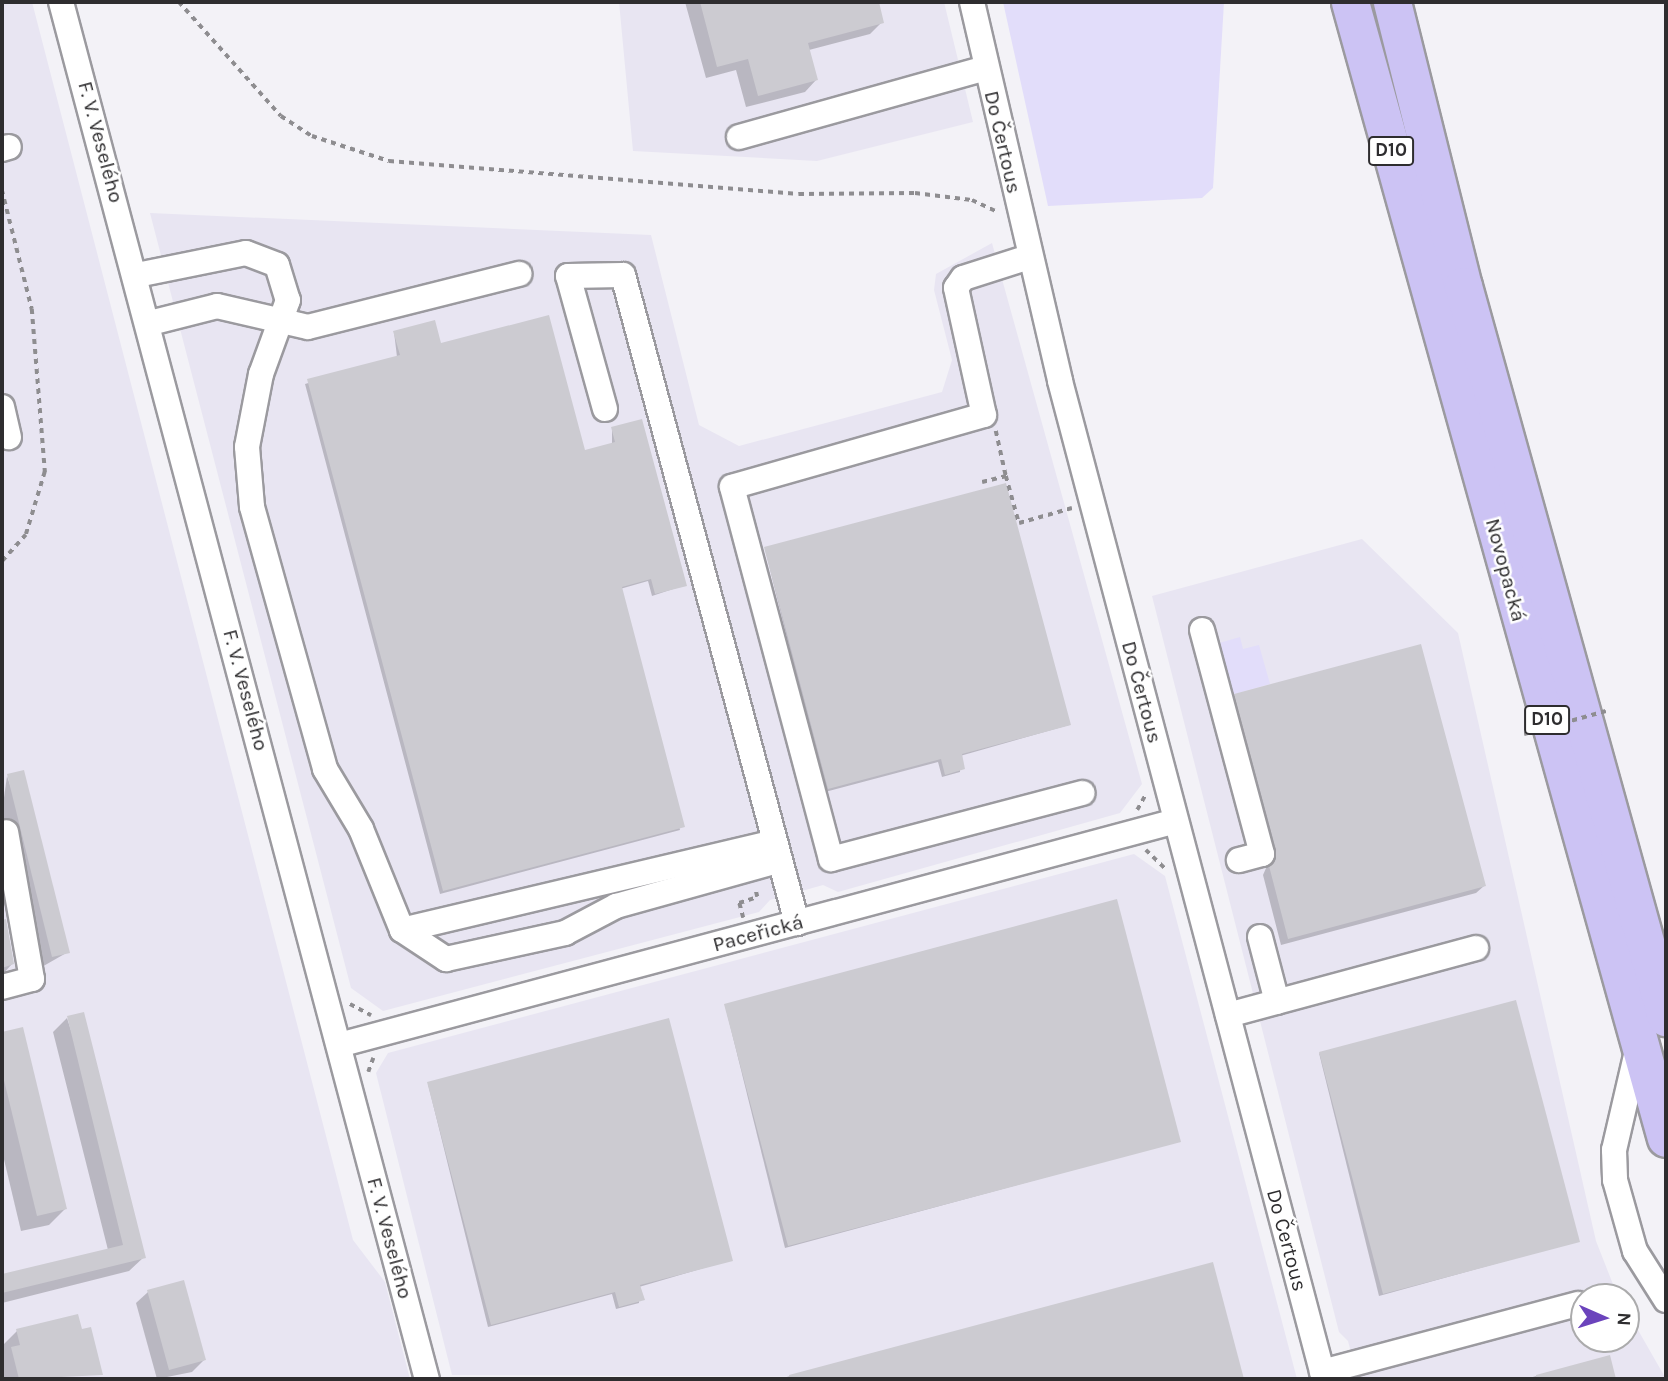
<!DOCTYPE html>
<html>
<head>
<meta charset="utf-8">
<style>
  body { margin:0 }
  #map { position:relative; width:1668px; height:1381px; overflow:hidden; background:#f3f2f7; font-family:Karla,sans-serif }
  div>[style] { position:absolute }
  .built>* { inset:0; background:#e8e5f2 }
  .green>* { inset:0; background:#e2ddfa }
  .shadow>* { inset:0; background:#0003 }
  .building>* { inset:0; background:#cccbd1 }
  .path>* { height:3.5px; margin-top:-1.75px; transform-origin:0; background:repeating-linear-gradient(90deg,#8e8d90 0 5px,transparent 0 10px) }
  .roads { filter:drop-shadow(2px 0 #9b9a9f) drop-shadow(-2px 0 #9b9a9f) drop-shadow(0 2px #9b9a9f) drop-shadow(0 -2px #9b9a9f) }
  .minor>* { height:24px; margin:-12px; padding:0 12px; transform-origin:12px; border-radius:12px; background:#fff }
  .highway>* { height:37px; margin:-18.5px; padding:0 18.5px; transform-origin:18.5px; border-radius:18.5px; background:#ccc3f4 }
  .path-bridge>* { height:3.5px; margin-top:-1.75px; transform-origin:0; background:repeating-linear-gradient(90deg,#8e8d90 0 5px,transparent 0 10px) }
  span { translate:-50% -50%; white-space:nowrap; text-align:center; line-height:1.15; -webkit-text-stroke:5px #fff; paint-order:stroke }
  .shield-label span { padding:2px 5px; background:#fff; border:2px solid; border-radius:5px; -webkit-text-stroke-width:0 }
  .shield-label { font-size:19px; color:#2e2d2f; font-weight:700 }
  .street-label { font-size:21px; color:#2e2d2f }
  .frame { position:absolute; inset:0; border:4px solid #2e2d2f; pointer-events:none }
  .north { position:absolute; left:1570px; top:1283px; width:70px; height:70px; box-sizing:border-box; background:#fff; border:2px solid #ababac; border-radius:50%; rotate:93deg; font-size:19px; font-weight:700; line-height:28px; text-align:center; color:#2e2d2f }
  .north::after { content:''; display:block; margin:auto; width:24px; height:32px; background:#6b43bc; clip-path:polygon(50% 0,100% 100%,50% 72%,0 100%) }
</style>
</head>
<body>
<div id="map">
  <div class="built">
    <i style="clip-path:polygon(2px 2px,32px 2px,353px 1240px,385px 1282px,410px 1379px,2px 1379px)"></i>
    <i style="clip-path:polygon(619px 2px,944px 2px,973px 122px,817px 161px,633px 151px)"></i>
    <i style="clip-path:polygon(150px 213px,651px 235px,699px 425px,739px 446px,942px 392px,952px 360px,934px 290px,936px 274px,992px 243px,1142px 784px,1120px 813px,838px 892px,823px 885px,770px 900px,759px 912px,383px 1011px,351px 988px)"></i>
    <i style="clip-path:polygon(1362px 539px,1458px 633px,1596px 1241px,1618px 1297px,1584px 1297px,1584px 1339px,1626px 1339px,1626px 1309px,1666px 1379px,1358px 1379px,1348px 1341px,1339px 1332px,1152px 596px)"></i>
    <i style="clip-path:polygon(1134px 854px,1165px 876px,1297px 1379px,452px 1375px,376px 1073px,388px 1053px)"></i>
  </div>
  <div class="green">
    <i style="clip-path:polygon(1003px 2px,1224px 2px,1213px 188px,1202px 198px,1048px 206px)"></i>
    <i style="clip-path:polygon(1240px 637px,1243px 649px,1259px 645px,1270px 684px,1224px 697px,1209px 646px)"></i>
  </div>
  <div class="shadow">
    <i style="clip-path:polygon(685px 2px,877px 2px,882px 22px,870px 34px,809px 50px,816px 80px,805px 92px,746px 107px,736px 70px,706px 78px)"></i>
    <i style="clip-path:polygon(394px 332px,440px 346px,584px 452px,612px 445px,612px 429px,685px 585px,652px 596px,648px 581px,620px 589px,680px 830px,440px 894px,305px 384px,397px 357px)"></i>
    <i style="clip-path:polygon(765px 549px,1069px 725px,960px 756px,960px 772px,942px 777px,938px 762px,825px 792px)"></i>
    <i style="clip-path:polygon(1235px 695px,1484px 886px,1476px 893px,1281px 945px,1263px 875px,1270px 859px,1228px 703px)"></i>
    <i style="clip-path:polygon(7px 776px,68px 952px,40px 968px,2px 812px)"></i>
    <i style="clip-path:polygon(8px 941px,12px 964px,2px 975px,2px 943px)"></i>
    <i style="clip-path:polygon(725px 1005px,1179px 1141px,785px 1248px)"></i>
    <i style="clip-path:polygon(67px 1018px,144px 1257px,129px 1271px,2px 1303px,2px 1276px,108px 1250px,53px 1032px)"></i>
    <i style="clip-path:polygon(21px 1029px,65px 1209px,49px 1225px,21px 1231px,2px 1151px,2px 1034px)"></i>
    <i style="clip-path:polygon(1319px 1053px,1578px 1241px,1379px 1296px)"></i>
    <i style="clip-path:polygon(428px 1084px,731px 1260px,639px 1287px,639px 1303px,616px 1309px,612px 1294px,488px 1327px)"></i>
    <i style="clip-path:polygon(1212px 1264px,1242px 1379px,779px 1379px)"></i>
    <i style="clip-path:polygon(148px 1292px,204px 1360px,192px 1372px,157px 1379px,136px 1303px)"></i>
    <i style="clip-path:polygon(17px 1331px,81px 1331px,101px 1374px,2px 1379px,2px 1346px)"></i>
    <i style="clip-path:polygon(1609px 1357px,1614px 1379px,1525px 1379px)"></i>
  </div>
  <div class="building">
    <i style="clip-path:polygon(700px 2px,879px 2px,884px 23px,808px 43px,818px 80px,758px 96px,748px 59px,717px 67px)"></i>
    <i style="clip-path:polygon(549px 315px,585px 450px,615px 442px,611px 427px,642px 419px,687px 586px,655px 594px,651px 579px,622px 587px,685px 827px,443px 891px,307px 379px,400px 355px,393px 331px,435px 320px,441px 343px)"></i>
    <i style="clip-path:polygon(1006px 483px,1071px 725px,962px 754px,965px 769px,945px 775px,941px 759px,828px 789px,764px 547px)"></i>
    <i style="clip-path:polygon(1421px 644px,1486px 886px,1288px 939px,1269px 866px,1276px 850px,1234px 694px)"></i>
    <i style="clip-path:polygon(24px 770px,70px 953px,52px 957px,7px 774px)"></i>
    <i style="clip-path:polygon(1117px 899px,1181px 1142px,788px 1246px,724px 1004px)"></i>
    <i style="clip-path:polygon(6px 919px,14px 964px,2px 968px,2px 920px)"></i>
    <i style="clip-path:polygon(1516px 1000px,1580px 1242px,1383px 1294px,1319px 1052px)"></i>
    <i style="clip-path:polygon(84px 1012px,146px 1258px,2px 1293px,2px 1274px,123px 1245px,67px 1016px)"></i>
    <i style="clip-path:polygon(669px 1018px,733px 1261px,640px 1285px,645px 1300px,619px 1307px,615px 1292px,491px 1325px,427px 1082px)"></i>
    <i style="clip-path:polygon(23px 1027px,67px 1209px,37px 1216px,2px 1072px,2px 1032px)"></i>
    <i style="clip-path:polygon(1213px 1262px,1244px 1379px,790px 1379px,789px 1375px)"></i>
    <i style="clip-path:polygon(184px 1280px,206px 1360px,169px 1370px,147px 1290px)"></i>
    <i style="clip-path:polygon(78px 1314px,82px 1329px,91px 1327px,103px 1375px,19px 1379px,11px 1347px,20px 1345px,16px 1329px)"></i>
    <i style="clip-path:polygon(1610px 1355px,1616px 1379px,1536px 1379px,1536px 1375px)"></i>
  </div>
  <div class="path">
    <i style="left:179px;top:2px;width:153px;rotate:48.2deg"></i>
    <i style="left:281px;top:116px;width:37px;rotate:33deg"></i>
    <i style="left:312px;top:136px;width:81px;rotate:18deg"></i>
    <i style="left:389px;top:161px;width:411px;rotate:4.6deg"></i>
    <i style="left:799px;top:194px;width:116px;rotate:-0.5deg"></i>
    <i style="left:915px;top:193px;width:57px;rotate:7deg"></i>
    <i style="left:972px;top:200px;width:29px;rotate:25deg"></i>
    <i style="left:2px;top:190px;width:123px;rotate:75.9deg"></i>
    <i style="left:32px;top:309px;width:164px;rotate:85.4deg"></i>
    <i style="left:45px;top:472px;width:66px;rotate:106.8deg"></i>
    <i style="left:26px;top:535px;width:36px;rotate:132deg"></i>
    <i style="left:996px;top:431px;width:46px;rotate:77.5deg"></i>
    <i style="left:982px;top:482px;width:25px;rotate:-14deg"></i>
    <i style="left:1006px;top:476px;width:49px;rotate:74.5deg"></i>
    <i style="left:1019px;top:523px;width:55px;rotate:-15.8deg"></i>
    <i style="left:1137px;top:810px;width:18px;rotate:-61deg"></i>
    <i style="left:1146px;top:850px;width:29px;rotate:44deg"></i>
    <i style="left:743px;top:918px;width:16px;rotate:-105deg"></i>
    <i style="left:739px;top:903px;width:19px;rotate:-18deg"></i>
    <i style="left:757px;top:897px;width:9px;rotate:-103deg"></i>
    <i style="left:350px;top:1004px;width:24px;rotate:28deg"></i>
    <i style="left:368px;top:1072px;width:15px;rotate:-70deg"></i>
  </div>
  <div class="roads">
    <div class="minor">
      <i style="left:61px;top:2px;width:1425px;rotate:75.12deg"></i>
      <i style="left:972px;top:2px;width:389px;rotate:76.9deg"></i>
      <i style="left:1060px;top:381px;width:1032px;rotate:75.18deg"></i>
      <i style="left:739px;top:137px;width:256px;rotate:-15.6deg"></i>
      <i style="left:2px;top:149px;width:7px;rotate:-16deg"></i>
      <i style="left:1029px;top:257px;width:69px;rotate:162.3deg"></i>
      <i style="left:963px;top:278px;width:12px;rotate:125deg"></i>
      <i style="left:956px;top:288px;width:130px;rotate:77.6deg"></i>
      <i style="left:984px;top:415px;width:262px;rotate:164.1deg"></i>
      <i style="left:732px;top:487px;width:385px;rotate:75.1deg"></i>
      <i style="left:831px;top:859px;width:260px;rotate:-14.7deg"></i>
      <i style="left:137px;top:275px;width:111px;rotate:-11.4deg"></i>
      <i style="left:246px;top:253px;width:33px;rotate:21deg"></i>
      <i style="left:277px;top:265px;width:37px;rotate:73deg"></i>
      <i style="left:288px;top:300px;width:79px;rotate:110deg"></i>
      <i style="left:261px;top:374px;width:74px;rotate:100.9deg"></i>
      <i style="left:247px;top:447px;width:60px;rotate:85.2deg"></i>
      <i style="left:252px;top:507px;width:272px;rotate:74.4deg"></i>
      <i style="left:325px;top:769px;width:70px;rotate:59deg"></i>
      <i style="left:361px;top:829px;width:109px;rotate:67.9deg"></i>
      <i style="left:402px;top:930px;width:53px;rotate:33.4deg"></i>
      <i style="left:446px;top:959px;width:122px;rotate:-12.3deg"></i>
      <i style="left:565px;top:933px;width:58px;rotate:-27.9deg"></i>
      <i style="left:616px;top:906px;width:167px;rotate:-15.6deg"></i>
      <i style="left:150px;top:323px;width:69px;rotate:-14.2deg"></i>
      <i style="left:217px;top:306px;width:93px;rotate:13deg"></i>
      <i style="left:308px;top:327px;width:218px;rotate:-14.1deg"></i>
      <i style="left:2px;top:407px;width:31px;rotate:77deg"></i>
      <i style="left:605px;top:409px;width:138px;rotate:-105.5deg"></i>
      <i style="left:568px;top:276px;width:55px;rotate:-1deg"></i>
      <i style="left:623px;top:275px;width:671px;rotate:74.97deg"></i>
      <i style="left:1202px;top:630px;width:232px;rotate:75deg"></i>
      <i style="left:1262px;top:854px;width:24px;rotate:165deg"></i>
      <i style="left:402px;top:930px;width:381px;rotate:-13.3deg"></i>
      <i style="left:1260px;top:937px;width:67px;rotate:75.3deg"></i>
      <i style="left:2px;top:987px;width:31px;rotate:-15deg"></i>
      <i style="left:32px;top:979px;width:149px;rotate:-100deg"></i>
      <i style="left:1228px;top:1015px;width:257px;rotate:-15.1deg"></i>
      <i style="left:339px;top:1045px;width:866px;rotate:-14.98deg"></i>
      <i style="left:1638px;top:1047px;width:106px;rotate:103.1deg"></i>
      <i style="left:1614px;top:1150px;width:30px;rotate:88deg"></i>
      <i style="left:1615px;top:1180px;width:74px;rotate:74.3deg"></i>
      <i style="left:1635px;top:1251px;width:58px;rotate:57.7deg"></i>
      <i style="left:1322px;top:1372px;width:265px;rotate:-14.9deg"></i>
    </div>
    <div class="highway">
      <i style="left:1350px;top:2px;width:1179px;rotate:74.46deg"></i>
      <i style="left:1392px;top:2px;width:293px;rotate:76deg"></i>
      <i style="left:1463px;top:286px;width:759px;rotate:74.48deg"></i>
    </div>
  </div>
  <div class="path-bridge">
    <i style="left:1524px;top:734px;width:85px;rotate:-15.7deg"></i>
  </div>
  <div class="shield-label">
    <span style="left:1391px;top:151px">D10</span>
    <span style="left:1547px;top:720px">D10</span>
  </div>
  <div class="street-label">
    <span style="left:101px;top:142px;rotate:75deg">F. V. Veselého</span>
    <span style="left:1003px;top:142px;rotate:77deg">Do Čertous</span>
    <span style="left:1506px;top:570px;rotate:75deg">Novopacká</span>
    <span style="left:246px;top:690px;rotate:75deg">F. V. Veselého</span>
    <span style="left:1142px;top:692px;rotate:75deg">Do Čertous</span>
    <span style="left:758px;top:933px;rotate:-15deg">Paceřická</span>
    <span style="left:390px;top:1238px;rotate:75deg">F. V. Veselého</span>
    <span style="left:1287px;top:1240px;rotate:75deg">Do Čertous</span>
  </div>
  <div class="frame"></div>
  <div class="north">N</div>
</div>
</body>
</html>
